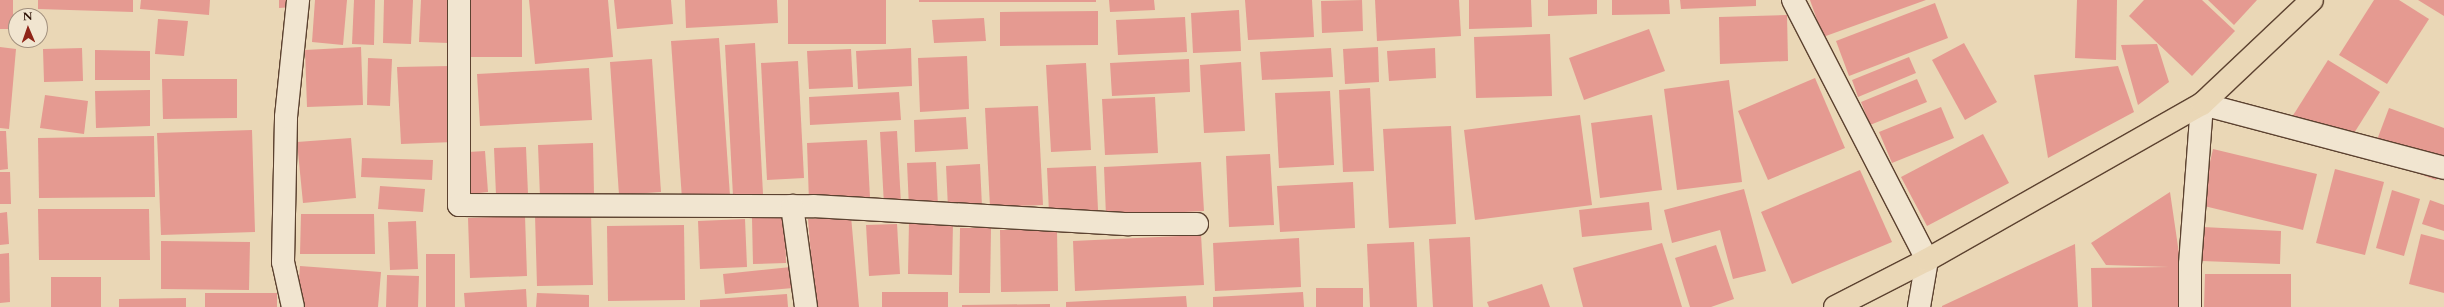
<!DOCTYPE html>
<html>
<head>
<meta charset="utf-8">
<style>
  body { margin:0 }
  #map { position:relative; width:2444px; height:307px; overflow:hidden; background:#ead7b6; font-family:Cardo,serif }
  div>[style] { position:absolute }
  .building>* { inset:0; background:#e59a91 }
  .roads { filter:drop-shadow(1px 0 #5c4230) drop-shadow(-1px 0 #5c4230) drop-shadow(0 1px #5c4230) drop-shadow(0 -1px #5c4230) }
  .minor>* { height:22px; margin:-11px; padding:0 11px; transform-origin:11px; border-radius:11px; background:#f1e5d0 }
  .major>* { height:22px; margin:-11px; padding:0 11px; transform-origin:11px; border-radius:11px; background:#ead7b6 }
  span { translate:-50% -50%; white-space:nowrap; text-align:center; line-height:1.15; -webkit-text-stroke:4px #f1e5d0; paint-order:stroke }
  .north { position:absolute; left:8px; top:8px; width:40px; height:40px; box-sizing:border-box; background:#f1e5d0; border:1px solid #a2907e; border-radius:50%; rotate:358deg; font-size:11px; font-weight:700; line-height:16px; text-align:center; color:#2c1004 }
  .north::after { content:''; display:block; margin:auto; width:14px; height:18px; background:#8f2418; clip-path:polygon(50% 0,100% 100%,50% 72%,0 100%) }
</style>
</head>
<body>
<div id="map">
  <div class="building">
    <i style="clip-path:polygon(0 0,13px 0,13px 29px,0 29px)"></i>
    <i style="clip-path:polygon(38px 0,133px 0,133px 12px,38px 9px)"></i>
    <i style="clip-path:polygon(141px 0,210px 0,209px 15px,140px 9px)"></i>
    <i style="clip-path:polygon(279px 0,293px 0,293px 7px,279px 8px)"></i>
    <i style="clip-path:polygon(315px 0,347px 0,343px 45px,312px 42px)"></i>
    <i style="clip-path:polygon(354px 0,375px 0,374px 45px,352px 44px)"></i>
    <i style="clip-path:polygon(384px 0,413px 0,411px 44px,383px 43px)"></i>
    <i style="clip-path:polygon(421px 0,451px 0,449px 43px,419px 42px)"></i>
    <i style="clip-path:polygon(464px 0,522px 0,522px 57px,464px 57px)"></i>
    <i style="clip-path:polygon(529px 0,608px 0,613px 57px,535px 64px)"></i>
    <i style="clip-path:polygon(614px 0,671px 0,673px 24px,617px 29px)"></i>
    <i style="clip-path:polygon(685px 0,777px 0,778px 23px,686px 28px)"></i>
    <i style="clip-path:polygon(788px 0,886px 0,886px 44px,788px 44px)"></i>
    <i style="clip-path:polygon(919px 0,1096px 0,1096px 2px,919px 2px)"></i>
    <i style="clip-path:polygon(1109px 0,1154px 0,1155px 10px,1110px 12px)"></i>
    <i style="clip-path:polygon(1245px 0,1312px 0,1314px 37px,1248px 40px)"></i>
    <i style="clip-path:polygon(1362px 0,1363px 31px,1322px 33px,1321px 1px)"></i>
    <i style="clip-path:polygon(1375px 0,1459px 0,1461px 36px,1377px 41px)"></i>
    <i style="clip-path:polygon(1469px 0,1531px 0,1532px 27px,1469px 29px)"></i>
    <i style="clip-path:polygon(1548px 0,1597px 0,1597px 14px,1548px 16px)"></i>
    <i style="clip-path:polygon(1612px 0,1669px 0,1670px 14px,1612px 15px)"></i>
    <i style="clip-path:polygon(1680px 0,1756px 0,1756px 6px,1681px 9px)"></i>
    <i style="clip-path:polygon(1810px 0,1926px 0,1823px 37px)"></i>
    <i style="clip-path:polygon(2077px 0,2117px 0,2116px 60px,2075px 58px)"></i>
    <i style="clip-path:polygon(2144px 0,2202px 0,2235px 31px,2192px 76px,2129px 16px)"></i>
    <i style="clip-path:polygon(2208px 0,2257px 0,2234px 25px)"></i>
    <i style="clip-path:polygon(2374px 0,2399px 0,2429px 19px,2387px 84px,2339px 55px)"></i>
    <i style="clip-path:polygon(2418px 0,2444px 0,2444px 16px)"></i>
    <i style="clip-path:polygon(1935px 3px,1948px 38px,1849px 76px,1836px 41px)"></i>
    <i style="clip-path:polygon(1239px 10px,1241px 51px,1193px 53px,1191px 13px)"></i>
    <i style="clip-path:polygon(1098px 11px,1098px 45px,1000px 46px,1000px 12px)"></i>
    <i style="clip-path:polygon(1787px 15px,1788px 61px,1720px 64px,1719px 17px)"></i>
    <i style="clip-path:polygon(1185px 17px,1187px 52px,1118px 55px,1116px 20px)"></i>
    <i style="clip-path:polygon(984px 18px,986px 41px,934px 43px,932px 20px)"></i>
    <i style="clip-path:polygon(158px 19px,188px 21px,184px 56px,155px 54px)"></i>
    <i style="clip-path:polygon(1649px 29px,1665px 71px,1584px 100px,1569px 58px)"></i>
    <i style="clip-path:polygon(1550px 34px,1552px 96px,1476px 98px,1474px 37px)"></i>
    <i style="clip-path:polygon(719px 38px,730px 196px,682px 199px,671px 41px)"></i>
    <i style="clip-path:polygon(755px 43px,763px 194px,733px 196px,725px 45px)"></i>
    <i style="clip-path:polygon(1964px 43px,1997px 102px,1965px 120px,1932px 60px)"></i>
    <i style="clip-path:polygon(2157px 44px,2169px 82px,2138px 105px,2121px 45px)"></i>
    <i style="clip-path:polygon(0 47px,16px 49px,9px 129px,0 128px)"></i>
    <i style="clip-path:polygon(361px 47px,363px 105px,307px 107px,305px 50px)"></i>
    <i style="clip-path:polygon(1378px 47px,1379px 82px,1345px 84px,1343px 49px)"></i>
    <i style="clip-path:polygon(82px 48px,83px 81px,44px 82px,43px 49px)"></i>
    <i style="clip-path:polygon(911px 48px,912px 86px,858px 89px,856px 51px)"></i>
    <i style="clip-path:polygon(1331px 48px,1333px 77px,1262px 80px,1260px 52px)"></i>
    <i style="clip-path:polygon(1435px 48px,1436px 78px,1389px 81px,1387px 51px)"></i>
    <i style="clip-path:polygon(851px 49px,853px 87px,809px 89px,807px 51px)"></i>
    <i style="clip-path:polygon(95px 50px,150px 51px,150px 80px,95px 80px)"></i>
    <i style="clip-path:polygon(967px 56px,969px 109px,920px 112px,918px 58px)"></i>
    <i style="clip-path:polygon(1909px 57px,1916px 73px,1858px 97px,1852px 80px)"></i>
    <i style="clip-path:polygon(368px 58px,392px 59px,390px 106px,367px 105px)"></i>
    <i style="clip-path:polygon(652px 59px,661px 192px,619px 195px,610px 62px)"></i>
    <i style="clip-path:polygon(1189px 59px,1190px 92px,1112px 96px,1110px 63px)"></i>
    <i style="clip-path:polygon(2328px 60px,2380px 92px,2344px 149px,2292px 117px)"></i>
    <i style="clip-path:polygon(798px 61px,804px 178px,767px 180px,761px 63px)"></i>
    <i style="clip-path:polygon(1241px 62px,1245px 131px,1204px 133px,1200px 65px)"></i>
    <i style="clip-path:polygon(1086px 63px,1091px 150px,1051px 152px,1046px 65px)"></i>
    <i style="clip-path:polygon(450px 66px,454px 142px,401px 144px,397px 67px)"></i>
    <i style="clip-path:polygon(2118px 66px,2134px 112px,2048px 158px,2034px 75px)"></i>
    <i style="clip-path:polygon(589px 68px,592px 120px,480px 126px,477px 74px)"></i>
    <i style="clip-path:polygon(1815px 78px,1845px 148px,1768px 180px,1738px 111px)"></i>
    <i style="clip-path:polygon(162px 79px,237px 79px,237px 118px,163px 119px)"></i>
    <i style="clip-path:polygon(1917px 79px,1927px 102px,1870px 125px,1861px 102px)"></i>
    <i style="clip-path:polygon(1729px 80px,1742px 182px,1677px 190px,1664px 89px)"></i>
    <i style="clip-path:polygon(1370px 88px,1374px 171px,1343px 172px,1339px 90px)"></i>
    <i style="clip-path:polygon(150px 90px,150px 126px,96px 128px,95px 91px)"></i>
    <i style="clip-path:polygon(1330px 91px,1334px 165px,1279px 168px,1275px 93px)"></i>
    <i style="clip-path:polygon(899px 92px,901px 120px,810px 125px,809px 97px)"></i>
    <i style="clip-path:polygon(45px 95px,88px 101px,84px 134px,40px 128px)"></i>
    <i style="clip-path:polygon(1155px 97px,1158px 153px,1105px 155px,1102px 99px)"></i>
    <i style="clip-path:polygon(1038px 106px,1043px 205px,990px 207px,985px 108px)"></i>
    <i style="clip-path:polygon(1941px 107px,1954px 138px,1892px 163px,1879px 132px)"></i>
    <i style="clip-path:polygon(2389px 108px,2444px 128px,2444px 160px,2436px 180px,2371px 156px)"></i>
    <i style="clip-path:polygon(1580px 115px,1592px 205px,1475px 220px,1464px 130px)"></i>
    <i style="clip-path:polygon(1652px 115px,1662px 190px,1600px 198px,1591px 123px)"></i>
    <i style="clip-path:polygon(966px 117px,968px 149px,915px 152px,914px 120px)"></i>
    <i style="clip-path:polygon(1451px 126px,1456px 224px,1389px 228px,1383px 129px)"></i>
    <i style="clip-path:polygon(252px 130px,255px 232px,161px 235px,157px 133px)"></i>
    <i style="clip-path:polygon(0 131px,6px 131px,8px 169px,0 170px)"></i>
    <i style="clip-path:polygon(897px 131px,901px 204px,884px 205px,880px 132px)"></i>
    <i style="clip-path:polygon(1983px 134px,2009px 183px,1927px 226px,1901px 177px)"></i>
    <i style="clip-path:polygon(154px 136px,155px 197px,39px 198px,38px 138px)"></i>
    <i style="clip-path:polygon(351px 138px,356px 198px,303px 203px,297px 142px)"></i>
    <i style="clip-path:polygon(867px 140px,870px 198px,809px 202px,807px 143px)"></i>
    <i style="clip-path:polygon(593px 143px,594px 195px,540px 197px,538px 145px)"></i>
    <i style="clip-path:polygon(526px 147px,528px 194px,496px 195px,494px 148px)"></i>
    <i style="clip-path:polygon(2213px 149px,2317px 174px,2303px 230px,2200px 205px)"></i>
    <i style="clip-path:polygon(485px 151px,488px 192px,471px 194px,468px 152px)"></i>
    <i style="clip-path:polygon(1270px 154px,1274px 225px,1229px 227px,1226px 156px)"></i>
    <i style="clip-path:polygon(362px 158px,433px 160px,432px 180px,361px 177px)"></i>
    <i style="clip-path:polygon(936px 162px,938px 207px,909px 208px,907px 163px)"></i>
    <i style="clip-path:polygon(1201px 162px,1204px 211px,1106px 216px,1104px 167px)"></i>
    <i style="clip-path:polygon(980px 164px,982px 207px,948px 208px,946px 166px)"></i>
    <i style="clip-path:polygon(1096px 166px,1098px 210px,1049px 213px,1047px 168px)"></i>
    <i style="clip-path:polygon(2335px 169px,2384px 182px,2365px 255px,2316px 243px)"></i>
    <i style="clip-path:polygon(1860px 170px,1892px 242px,1792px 284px,1761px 212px)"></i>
    <i style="clip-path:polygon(0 172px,10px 172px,11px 204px,0 204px)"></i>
    <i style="clip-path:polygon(1353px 182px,1355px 228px,1280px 232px,1277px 186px)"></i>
    <i style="clip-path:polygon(380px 186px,425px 189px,423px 212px,378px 209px)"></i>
    <i style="clip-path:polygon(1744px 189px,1766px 271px,1733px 279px,1720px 230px,1672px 243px,1664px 210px)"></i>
    <i style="clip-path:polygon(2392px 190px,2420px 199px,2404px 256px,2376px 248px)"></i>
    <i style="clip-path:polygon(2170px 192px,2181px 267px,2182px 307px,2092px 307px,2091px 268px,2169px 267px,2106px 265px,2091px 243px)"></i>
    <i style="clip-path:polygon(2430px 200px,2444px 205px,2444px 231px,2422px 224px)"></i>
    <i style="clip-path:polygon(1649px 202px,1652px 230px,1582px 237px,1579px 210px)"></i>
    <i style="clip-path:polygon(38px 209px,149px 209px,150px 260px,39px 260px)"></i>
    <i style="clip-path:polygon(7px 212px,9px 244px,0 245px,0 213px)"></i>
    <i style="clip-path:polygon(301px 214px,374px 214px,375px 254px,300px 254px)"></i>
    <i style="clip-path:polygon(591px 214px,593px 285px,537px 286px,535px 215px)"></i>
    <i style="clip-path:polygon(525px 216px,527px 276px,470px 278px,468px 218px)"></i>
    <i style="clip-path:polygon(851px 216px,859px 307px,815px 307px,808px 219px)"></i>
    <i style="clip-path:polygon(752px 218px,785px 218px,786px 263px,753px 264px)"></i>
    <i style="clip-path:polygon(745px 219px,747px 267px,700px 269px,698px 221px)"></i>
    <i style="clip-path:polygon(416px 221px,418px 269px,390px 270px,388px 222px)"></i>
    <i style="clip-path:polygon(909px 221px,953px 222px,952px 275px,908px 274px)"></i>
    <i style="clip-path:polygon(897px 224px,900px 274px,869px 276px,866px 225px)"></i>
    <i style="clip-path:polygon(684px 225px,685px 300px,608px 301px,607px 226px)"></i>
    <i style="clip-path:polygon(2203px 227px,2281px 231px,2280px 264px,2202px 261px)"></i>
    <i style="clip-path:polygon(960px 228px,991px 228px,990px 293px,959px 293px)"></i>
    <i style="clip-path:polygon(1000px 230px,1057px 230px,1058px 291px,1001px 292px)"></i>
    <i style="clip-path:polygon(2421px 234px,2444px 240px,2444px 293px,2409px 284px)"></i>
    <i style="clip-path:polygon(1201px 235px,1204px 285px,1075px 291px,1073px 241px)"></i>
    <i style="clip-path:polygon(1470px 237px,1473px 307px,1433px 307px,1429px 239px)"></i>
    <i style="clip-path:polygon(1299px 238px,1301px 287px,1215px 291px,1213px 243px)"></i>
    <i style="clip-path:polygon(161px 241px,250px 242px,249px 290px,161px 289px)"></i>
    <i style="clip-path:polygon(1414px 242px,1417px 307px,1370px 307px,1367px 244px)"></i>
    <i style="clip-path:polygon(1662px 243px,1682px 307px,1583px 307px,1573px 268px)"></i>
    <i style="clip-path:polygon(2075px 244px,2078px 307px,1942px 307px,1942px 306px)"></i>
    <i style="clip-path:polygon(1716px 245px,1734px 299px,1711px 307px,1690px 307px,1675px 258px)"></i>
    <i style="clip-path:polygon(9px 253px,10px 302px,0 303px,0 254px)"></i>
    <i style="clip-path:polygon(426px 254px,455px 254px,455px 307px,426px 307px)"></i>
    <i style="clip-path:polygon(300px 266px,381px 272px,378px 307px,297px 307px)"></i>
    <i style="clip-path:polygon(791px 267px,793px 288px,725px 294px,723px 274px)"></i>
    <i style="clip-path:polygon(2205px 274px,2291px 274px,2291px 307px,2204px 307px)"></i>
    <i style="clip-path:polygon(387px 275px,419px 276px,418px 307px,386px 307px)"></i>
    <i style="clip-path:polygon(51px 277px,101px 277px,101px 307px,51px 307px)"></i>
    <i style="clip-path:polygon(1542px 284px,1550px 307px,1489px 307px,1487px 302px)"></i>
    <i style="clip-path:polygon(1316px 288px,1363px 288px,1363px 307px,1316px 307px)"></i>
    <i style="clip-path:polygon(526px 289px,527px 307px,465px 307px,464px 293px)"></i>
    <i style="clip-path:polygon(882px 292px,948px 292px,948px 307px,882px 307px)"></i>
    <i style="clip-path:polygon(1303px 292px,1304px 307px,1213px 307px,1213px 297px)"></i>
    <i style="clip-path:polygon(205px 293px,277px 293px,277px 307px,205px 307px)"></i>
    <i style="clip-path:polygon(537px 293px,589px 295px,589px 307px,536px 307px)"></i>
    <i style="clip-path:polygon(787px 294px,788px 307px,700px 307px,700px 300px)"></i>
    <i style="clip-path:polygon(1186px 296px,1187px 307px,1066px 307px,1066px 302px)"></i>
    <i style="clip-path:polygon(186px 298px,186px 307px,119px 307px,119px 299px)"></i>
    <i style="clip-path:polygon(1050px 304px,1050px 307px,962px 307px,962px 305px)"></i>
  </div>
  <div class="roads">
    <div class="minor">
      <i style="left:459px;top:0;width:205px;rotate:90deg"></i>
      <i style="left:459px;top:205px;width:354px;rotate:0.2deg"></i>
      <i style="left:813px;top:206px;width:316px;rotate:3.3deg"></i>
      <i style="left:1128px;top:224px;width:69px"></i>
      <i style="left:1793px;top:0;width:292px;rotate:62.7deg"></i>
      <i style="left:1927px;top:260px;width:48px;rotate:99.7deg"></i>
      <i style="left:792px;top:206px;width:102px;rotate:82.1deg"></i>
      <i style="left:293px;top:307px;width:46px;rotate:-102.5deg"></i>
      <i style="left:283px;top:262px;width:145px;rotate:-88.8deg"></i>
      <i style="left:286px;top:117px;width:118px;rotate:-84.1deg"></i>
      <i style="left:2190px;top:307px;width:43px;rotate:-90deg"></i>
      <i style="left:2190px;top:264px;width:160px;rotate:-85.7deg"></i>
      <i style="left:2202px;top:104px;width:250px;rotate:14.8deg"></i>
    </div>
    <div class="major">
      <i style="left:1835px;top:307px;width:103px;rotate:-27.1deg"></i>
      <i style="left:1927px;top:260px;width:316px;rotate:-29.6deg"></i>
      <i style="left:2202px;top:104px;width:151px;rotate:-43.4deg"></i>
    </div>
  </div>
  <div class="north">N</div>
</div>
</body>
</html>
